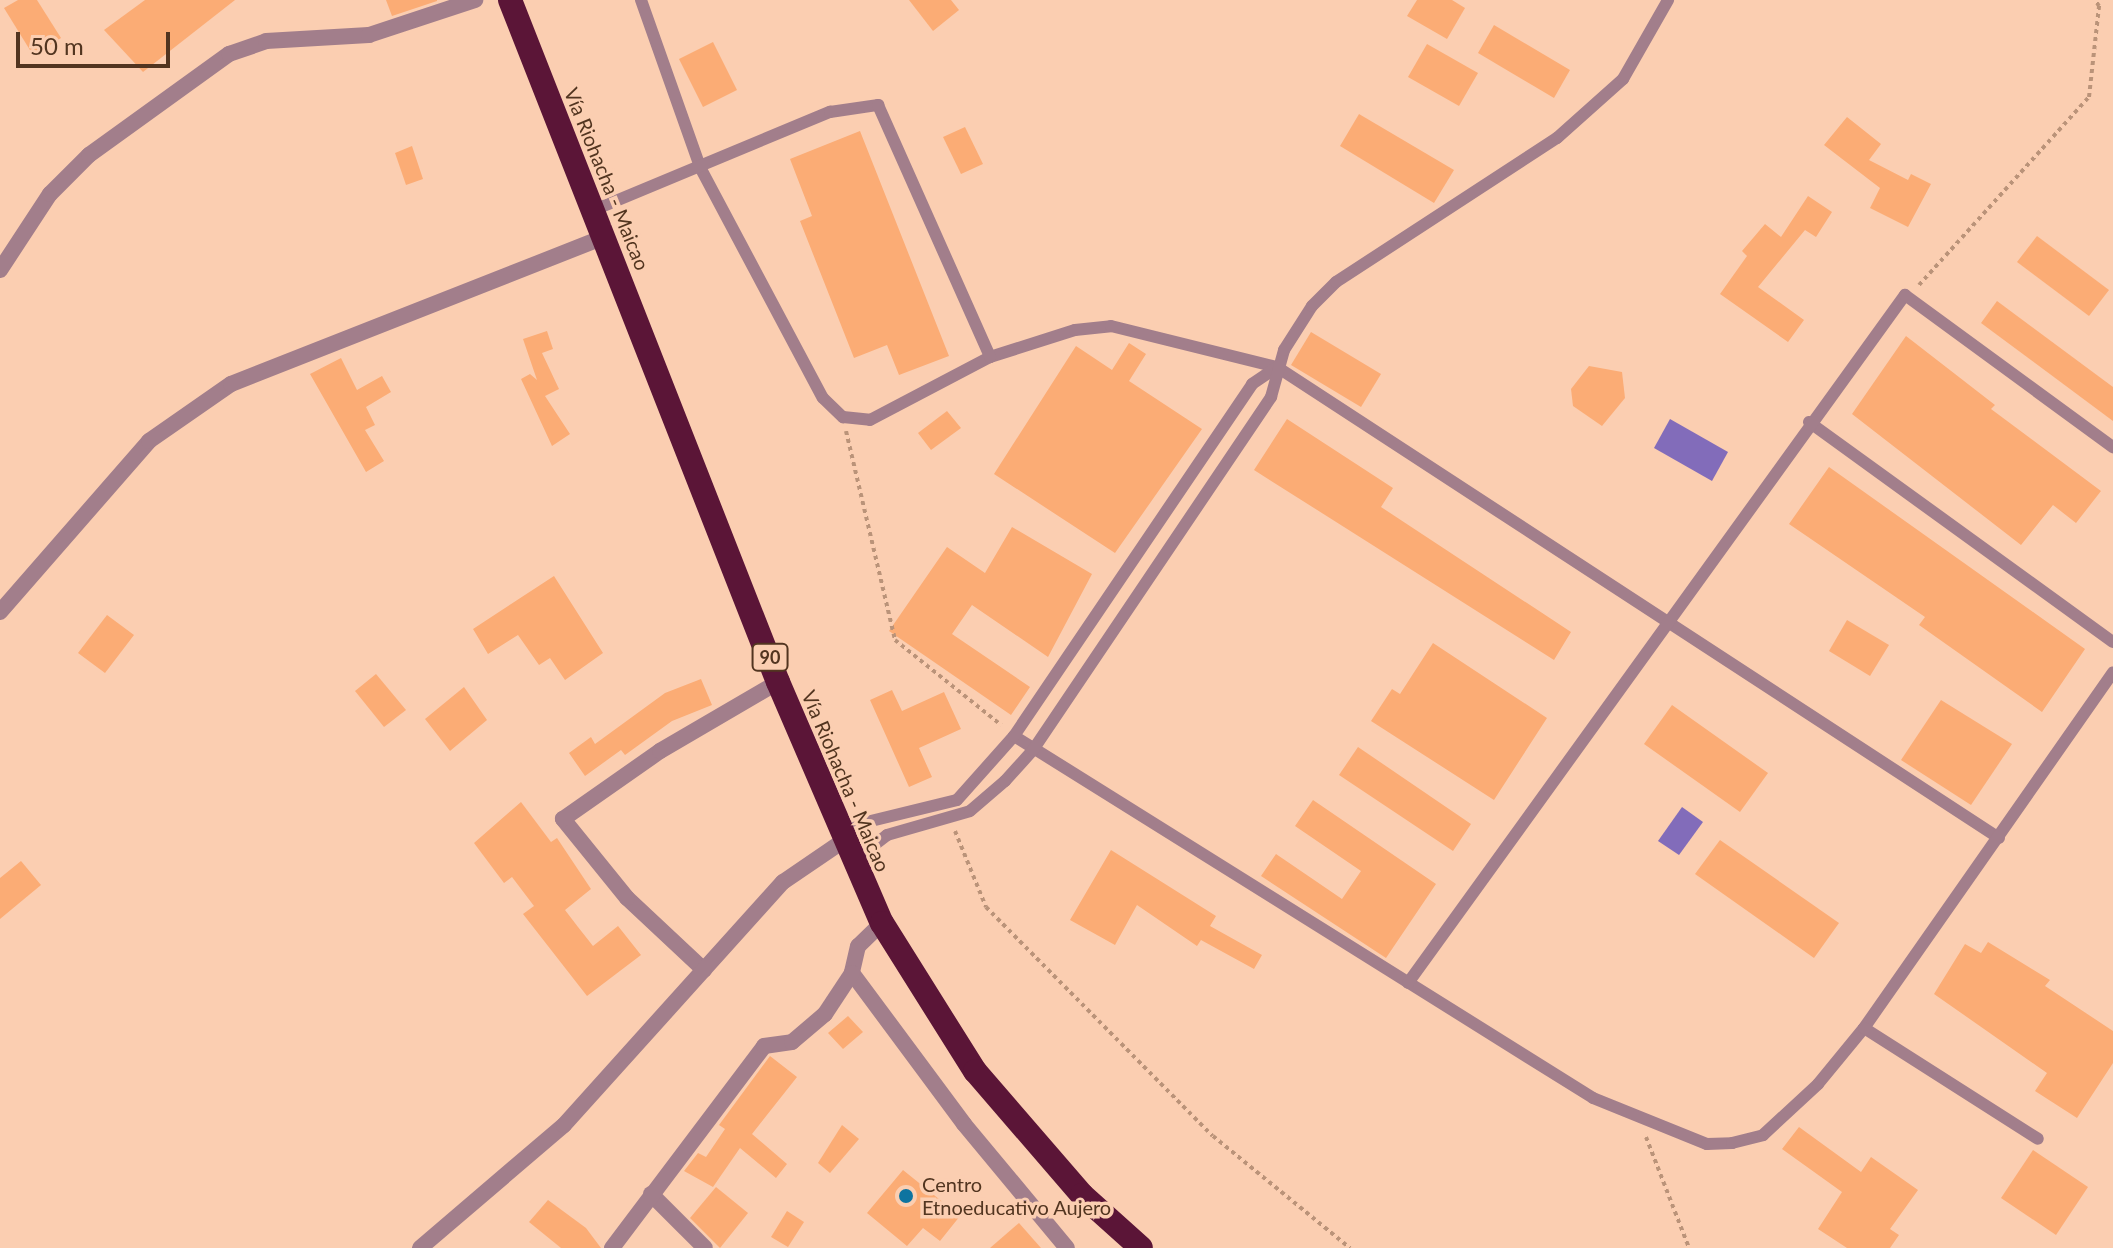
<!DOCTYPE html>
<html>
<head>
<meta charset="utf-8">
<style>
  body { margin:0 }
  #map { position:relative; width:2113px; height:1248px; overflow:hidden; background:#fbceb1; font-family:Lato,sans-serif }
  div>[style] { position:absolute }
  .water>* { inset:0; background:#826cba }
  .building>* { inset:0; background:#fbac75 }
  .path>* { height:4px; margin-top:-2px; transform-origin:0; background:repeating-linear-gradient(90deg,#ba9379 0 4px,transparent 0 8px) }
  .lane>* { height:12px; margin:-6px; padding:0 6px; transform-origin:6px; border-radius:6px; background:#a27e8b }
  .street>* { height:16px; margin:-8px; padding:0 8px; transform-origin:8px; border-radius:8px; background:#a27e8b }
  .highway>* { height:24px; margin:-12px; padding:0 12px; transform-origin:12px; border-radius:12px; background:#5b1537 }
  .dots>* { width:22px; height:22px; translate:-50% -50%; box-sizing:border-box; border:4px solid #fbceb1; border-radius:50% }
  span { translate:-50% -50%; white-space:nowrap; text-align:center; line-height:1.15; -webkit-text-stroke:7px #fbceb1; paint-order:stroke }
  .shield-label span { padding:2px 6px; background:#fbceb1; border:2px solid; border-radius:6px; -webkit-text-stroke-width:0 }
  .shield-label { font-size:18px; color:#523520; font-weight:700 }
  .street-label { font-size:20px; color:#523520 }
  .poi-label { font-size:20px; color:#523520 }
  .left { translate:0 -50%; text-align:left }
  .scale { position:absolute; left:16px; top:32px; width:154px; height:36px; box-sizing:border-box; border:4px solid #523520; border-top:0; padding-left:10px; font-size:24px; line-height:28px; white-space:nowrap; color:#523520; -webkit-text-stroke:6px #fbceb1; paint-order:stroke }
</style>
</head>
<body>
<div id="map">
  <div class="water">
    <i style="clip-path:polygon(1670px 419px,1728px 452px,1712px 481px,1654px 448px)"></i>
    <i style="clip-path:polygon(1682px 807px,1703px 822px,1679px 855px,1658px 841px)"></i>
  </div>
  <div class="building">
    <i style="clip-path:polygon(18px 0,37px 0,61px 38px,33px 55px,4px 8px)"></i>
    <i style="clip-path:polygon(145px 0,235px 0,143px 72px,104px 30px)"></i>
    <i style="clip-path:polygon(386px 0,437px 0,437px 1px,392px 16px)"></i>
    <i style="clip-path:polygon(909px 0,951px 0,959px 10px,933px 31px)"></i>
    <i style="clip-path:polygon(1417px 0,1452px 0,1465px 8px,1447px 39px,1407px 16px)"></i>
    <i style="clip-path:polygon(1494px 25px,1570px 70px,1554px 98px,1478px 53px)"></i>
    <i style="clip-path:polygon(713px 42px,737px 90px,703px 107px,679px 59px)"></i>
    <i style="clip-path:polygon(1427px 44px,1478px 73px,1459px 106px,1408px 77px)"></i>
    <i style="clip-path:polygon(1359px 114px,1454px 170px,1434px 203px,1340px 146px)"></i>
    <i style="clip-path:polygon(1847px 117px,1881px 144px,1869px 160px,1908px 180px,1911px 174px,1931px 184px,1908px 227px,1870px 208px,1880px 188px,1824px 145px)"></i>
    <i style="clip-path:polygon(965px 127px,983px 164px,961px 174px,943px 137px)"></i>
    <i style="clip-path:polygon(860px 131px,949px 356px,899px 375px,887px 345px,854px 358px,800px 221px,812px 216px,790px 159px)"></i>
    <i style="clip-path:polygon(412px 146px,423px 179px,406px 185px,395px 153px)"></i>
    <i style="clip-path:polygon(1808px 196px,1832px 212px,1816px 237px,1805px 230px,1758px 287px,1804px 320px,1788px 342px,1720px 294px,1747px 256px,1742px 251px,1765px 224px,1781px 237px)"></i>
    <i style="clip-path:polygon(2037px 236px,2109px 290px,2089px 316px,2017px 262px)"></i>
    <i style="clip-path:polygon(1997px 301px,2113px 387px,2113px 421px,1981px 323px)"></i>
    <i style="clip-path:polygon(547px 331px,553px 349px,542px 353px,559px 389px,545px 396px,570px 434px,552px 446px,521px 379px,530px 374px,537px 380px,523px 339px)"></i>
    <i style="clip-path:polygon(1311px 332px,1381px 374px,1361px 407px,1291px 365px)"></i>
    <i style="clip-path:polygon(1906px 336px,1995px 405px,1991px 409px,2101px 491px,2076px 523px,2053px 505px,2021px 545px,1852px 414px)"></i>
    <i style="clip-path:polygon(1129px 343px,1146px 354px,1129px 381px,1202px 429px,1115px 553px,994px 474px,1076px 346px,1112px 370px)"></i>
    <i style="clip-path:polygon(341px 358px,357px 390px,382px 376px,391px 392px,366px 407px,375px 425px,365px 430px,384px 461px,366px 472px,310px 374px)"></i>
    <i style="clip-path:polygon(1589px 366px,1622px 372px,1625px 398px,1602px 426px,1573px 406px,1571px 389px)"></i>
    <i style="clip-path:polygon(947px 411px,961px 428px,931px 450px,918px 433px)"></i>
    <i style="clip-path:polygon(1287px 419px,1393px 488px,1381px 507px,1571px 632px,1554px 660px,1254px 470px)"></i>
    <i style="clip-path:polygon(1829px 467px,2085px 649px,2042px 712px,1919px 625px,1925px 617px,1789px 524px)"></i>
    <i style="clip-path:polygon(1012px 527px,1092px 574px,1048px 657px,972px 605px,952px 634px,1030px 687px,1011px 715px,889px 631px,947px 547px,985px 573px)"></i>
    <i style="clip-path:polygon(554px 576px,603px 653px,565px 680px,550px 658px,539px 665px,518px 635px,488px 654px,473px 629px)"></i>
    <i style="clip-path:polygon(107px 615px,134px 635px,105px 673px,78px 653px)"></i>
    <i style="clip-path:polygon(1847px 620px,1889px 645px,1870px 676px,1829px 651px)"></i>
    <i style="clip-path:polygon(1433px 643px,1547px 718px,1494px 800px,1371px 721px,1392px 689px,1400px 694px)"></i>
    <i style="clip-path:polygon(376px 674px,406px 710px,384px 727px,355px 691px)"></i>
    <i style="clip-path:polygon(701px 679px,712px 705px,672px 721px,625px 755px,621px 750px,585px 776px,569px 753px,591px 737px,595px 744px,665px 693px)"></i>
    <i style="clip-path:polygon(464px 687px,487px 720px,450px 751px,425px 719px)"></i>
    <i style="clip-path:polygon(892px 690px,902px 711px,944px 692px,961px 729px,919px 748px,932px 777px,909px 787px,870px 700px)"></i>
    <i style="clip-path:polygon(1941px 700px,2012px 744px,1971px 805px,1901px 760px)"></i>
    <i style="clip-path:polygon(1672px 705px,1768px 773px,1740px 812px,1644px 744px)"></i>
    <i style="clip-path:polygon(1358px 747px,1471px 824px,1453px 851px,1339px 775px)"></i>
    <i style="clip-path:polygon(1313px 800px,1436px 884px,1386px 958px,1261px 876px,1276px 854px,1342px 899px,1361px 871px,1295px 826px)"></i>
    <i style="clip-path:polygon(521px 802px,551px 842px,557px 838px,591px 889px,565px 910px,578px 927px,593px 946px,618px 926px,641px 955px,587px 996px,523px 914px,534px 906px,512px 877px,504px 883px,474px 843px)"></i>
    <i style="clip-path:polygon(1720px 840px,1839px 923px,1814px 958px,1695px 874px)"></i>
    <i style="clip-path:polygon(1111px 850px,1216px 916px,1210px 926px,1262px 955px,1254px 969px,1201px 940px,1197px 946px,1137px 905px,1115px 945px,1070px 920px)"></i>
    <i style="clip-path:polygon(21px 861px,41px 885px,0 919px,0 878px)"></i>
    <i style="clip-path:polygon(1988px 942px,2050px 980px,2045px 986px,2113px 1031px,2113px 1063px,2077px 1118px,2035px 1091px,2047px 1073px,1934px 994px,1965px 944px,1981px 953px)"></i>
    <i style="clip-path:polygon(848px 1016px,863px 1032px,843px 1049px,828px 1033px)"></i>
    <i style="clip-path:polygon(770px 1056px,797px 1077px,752px 1134px,787px 1164px,776px 1178px,740px 1148px,713px 1187px,684px 1171px,698px 1153px,706px 1157px,725px 1129px,719px 1125px)"></i>
    <i style="clip-path:polygon(842px 1125px,859px 1139px,830px 1173px,818px 1163px)"></i>
    <i style="clip-path:polygon(1799px 1127px,1861px 1172px,1871px 1157px,1918px 1190px,1890px 1229px,1899px 1235px,1890px 1248px,1847px 1248px,1818px 1229px,1842px 1192px,1782px 1149px)"></i>
    <i style="clip-path:polygon(2033px 1150px,2088px 1187px,2056px 1235px,2001px 1198px)"></i>
    <i style="clip-path:polygon(903px 1170px,960px 1216px,940px 1241px,923px 1228px,907px 1246px,867px 1213px)"></i>
    <i style="clip-path:polygon(716px 1187px,748px 1213px,720px 1248px,690px 1218px)"></i>
    <i style="clip-path:polygon(548px 1200px,586px 1228px,601px 1248px,561px 1248px,529px 1222px)"></i>
    <i style="clip-path:polygon(787px 1211px,804px 1222px,788px 1247px,771px 1237px)"></i>
    <i style="clip-path:polygon(1019px 1223px,1041px 1248px,990px 1248px)"></i>
  </div>
  <div class="path">
    <i style="left:1919px;top:285px;width:253px;rotate:-47.9deg"></i>
    <i style="left:2089px;top:97px;width:92px;rotate:-83.7deg"></i>
    <i style="left:2099px;top:6px;width:7px;rotate:-124deg"></i>
    <i style="left:846px;top:431px;width:215px;rotate:76.8deg"></i>
    <i style="left:895px;top:640px;width:136px;rotate:38.7deg"></i>
    <i style="left:955px;top:831px;width:82px;rotate:67.8deg"></i>
    <i style="left:986px;top:907px;width:322px;rotate:45.3deg"></i>
    <i style="left:1213px;top:1136px;width:177px;rotate:39.3deg"></i>
    <i style="left:1646px;top:1137px;width:119px;rotate:68.8deg"></i>
  </div>
  <div class="lane">
    <i style="left:641px;top:0;width:179px;rotate:70.5deg"></i>
    <i style="left:701px;top:169px;width:259px;rotate:62deg"></i>
    <i style="left:823px;top:398px;width:28px;rotate:44deg"></i>
    <i style="left:843px;top:417px;width:27px;rotate:6deg"></i>
    <i style="left:870px;top:420px;width:136px;rotate:-27.7deg"></i>
    <i style="left:990px;top:357px;width:89px;rotate:-17.6deg"></i>
    <i style="left:1075px;top:330px;width:36px;rotate:-6deg"></i>
    <i style="left:1111px;top:326px;width:171px;rotate:13.9deg"></i>
    <i style="left:1277px;top:367px;width:862px;rotate:33.12deg"></i>
    <i style="left:594px;top:210px;width:256px;rotate:-22.6deg"></i>
    <i style="left:830px;top:112px;width:49px;rotate:-8.3deg"></i>
    <i style="left:878px;top:105px;width:276px;rotate:66deg"></i>
    <i style="left:1809px;top:422px;width:375px;rotate:35.9deg"></i>
    <i style="left:1014px;top:736px;width:683px;rotate:32.01deg"></i>
    <i style="left:1593px;top:1098px;width:123px;rotate:22deg"></i>
    <i style="left:1707px;top:1144px;width:25px;rotate:-2deg"></i>
    <i style="left:1732px;top:1143px;width:32px;rotate:-14deg"></i>
    <i style="left:1763px;top:1135px;width:75px;rotate:-42.8deg"></i>
    <i style="left:1818px;top:1084px;width:72px;rotate:-50.6deg"></i>
    <i style="left:1864px;top:1028px;width:434px;rotate:-55deg"></i>
    <i style="left:838px;top:829px;width:122px;rotate:-13.7deg"></i>
    <i style="left:957px;top:800px;width:86px;rotate:-48.3deg"></i>
    <i style="left:1014px;top:736px;width:425px;rotate:-55.9deg"></i>
    <i style="left:1252px;top:384px;width:30px;rotate:-34deg"></i>
    <i style="left:852px;top:862px;width:44px;rotate:-37.6deg"></i>
    <i style="left:887px;top:835px;width:86px;rotate:-16.1deg"></i>
    <i style="left:970px;top:811px;width:46px;rotate:-40.6deg"></i>
    <i style="left:1005px;top:781px;width:42px;rotate:-47.9deg"></i>
    <i style="left:1033px;top:750px;width:426px;rotate:-56deg"></i>
    <i style="left:1271px;top:397px;width:49px;rotate:-74.5deg"></i>
    <i style="left:1284px;top:350px;width:52px;rotate:-57.5deg"></i>
    <i style="left:1312px;top:306px;width:34px;rotate:-45deg"></i>
    <i style="left:1336px;top:282px;width:264px;rotate:-33.1deg"></i>
    <i style="left:1557px;top:138px;width:89px;rotate:-41.8deg"></i>
    <i style="left:1623px;top:79px;width:91px;rotate:-60.3deg"></i>
    <i style="left:1408px;top:983px;width:849px;rotate:-54.16deg"></i>
    <i style="left:1905px;top:295px;width:258px;rotate:36.2deg"></i>
    <i style="left:1864px;top:1028px;width:206px;rotate:32.5deg"></i>
  </div>
  <div class="street">
    <i style="left:0;top:270px;width:91px;rotate:-56.7deg"></i>
    <i style="left:50px;top:194px;width:55px;rotate:-45deg"></i>
    <i style="left:89px;top:155px;width:173px;rotate:-35.8deg"></i>
    <i style="left:229px;top:54px;width:39px;rotate:-19deg"></i>
    <i style="left:266px;top:41px;width:103px;rotate:-3.3deg"></i>
    <i style="left:369px;top:35px;width:112px;rotate:-18.3deg"></i>
    <i style="left:0;top:612px;width:227px;rotate:-48.9deg"></i>
    <i style="left:149px;top:441px;width:100px;rotate:-34.8deg"></i>
    <i style="left:231px;top:384px;width:401px;rotate:-21.5deg"></i>
    <i style="left:882px;top:923px;width:33px;rotate:136deg"></i>
    <i style="left:858px;top:946px;width:28px;rotate:103deg"></i>
    <i style="left:852px;top:973px;width:188px;rotate:53.4deg"></i>
    <i style="left:964px;top:1124px;width:161px;rotate:50.3deg"></i>
    <i style="left:704px;top:970px;width:105px;rotate:-136.9deg"></i>
    <i style="left:627px;top:898px;width:102px;rotate:-129deg"></i>
    <i style="left:563px;top:819px;width:118px;rotate:-35deg"></i>
    <i style="left:660px;top:751px;width:137px;rotate:-30.3deg"></i>
    <i style="left:651px;top:1194px;width:76px;rotate:45deg"></i>
    <i style="left:420px;top:1248px;width:189px;rotate:-40.5deg"></i>
    <i style="left:564px;top:1125px;width:327px;rotate:-48deg"></i>
    <i style="left:783px;top:882px;width:73px;rotate:-34.3deg"></i>
    <i style="left:612px;top:1248px;width:253px;rotate:-53deg"></i>
    <i style="left:764px;top:1046px;width:28px;rotate:-8deg"></i>
    <i style="left:792px;top:1042px;width:43px;rotate:-40.3deg"></i>
    <i style="left:825px;top:1014px;width:49px;rotate:-56.6deg"></i>
  </div>
  <div class="highway">
    <i style="left:510px;top:0;width:733px;rotate:68.55deg"></i>
    <i style="left:778px;top:682px;width:262px;rotate:66.7deg"></i>
    <i style="left:882px;top:923px;width:175px;rotate:57.9deg"></i>
    <i style="left:975px;top:1071px;width:164px;rotate:49.2deg"></i>
    <i style="left:1082px;top:1195px;width:79px;rotate:41.9deg"></i>
  </div>
  <div class="dots">
    <i style="left:906px;top:1196px;background:#0e74a0"></i>
  </div>
  <div class="shield-label">
    <span style="left:770px;top:657px">90</span>
  </div>
  <div class="street-label">
    <span style="left:607px;top:179px;rotate:68deg">Vía Riohacha - Maicao</span>
    <span style="left:846px;top:781px;rotate:67deg">Vía Riohacha - Maicao</span>
  </div>
  <div class="poi-label">
    <span class="left" style="left:922px;top:1196px">Centro<br>Etnoeducativo Aujero</span>
  </div>
  <div class="scale">50 m</div>
</div>
</body>
</html>
